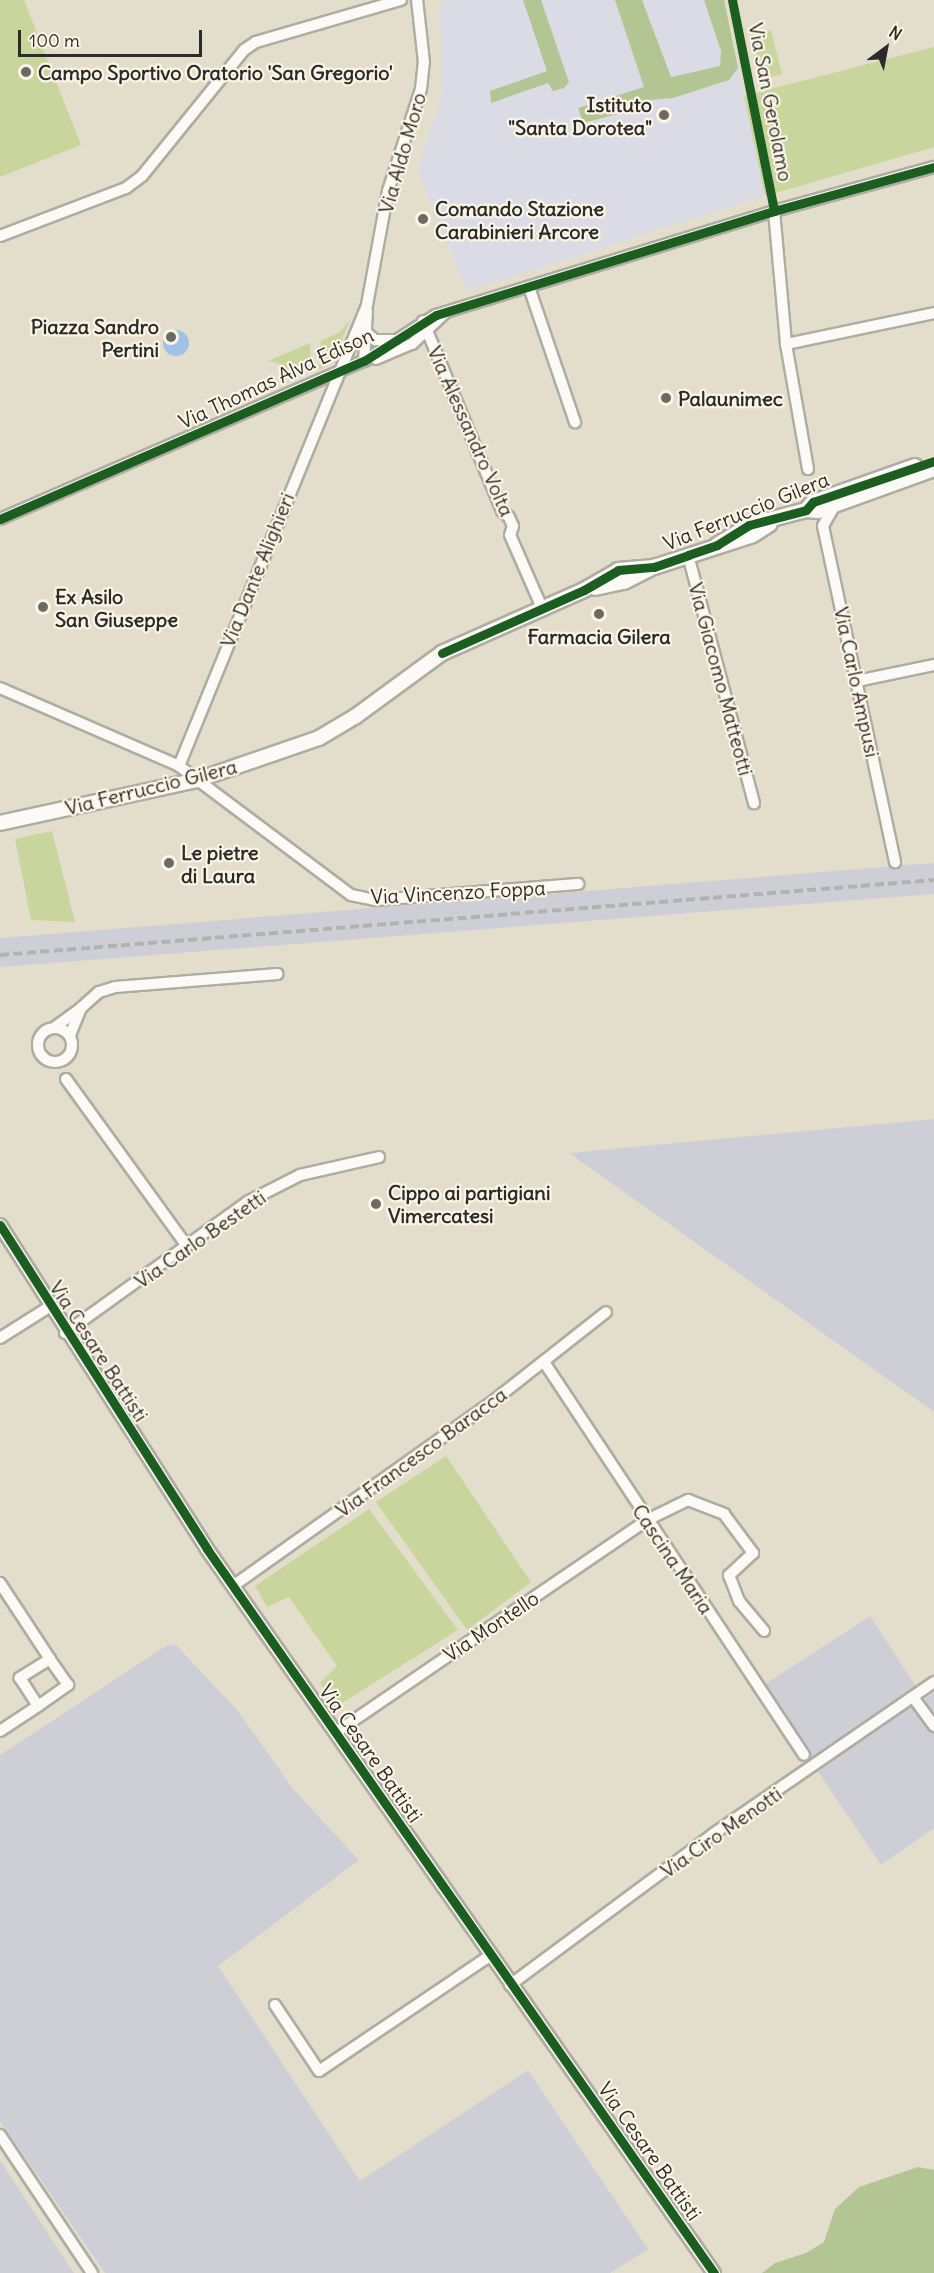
<!DOCTYPE html>
<html>
<head>
<meta charset="utf-8">
<style>
  body { margin:0 }
  #map { position:relative; width:934px; height:2273px; overflow:hidden; background:#e3decc; font-family:Delius,sans-serif }
  div>[style] { position:absolute }
  .built>* { inset:0; background:#dbdbe5 }
  .industrial>* { inset:0; background:#cecfd6 }
  .green>* { inset:0; background:#c8d59c }
  .forest>* { inset:0; background:#b4c594 }
  .water>* { inset:0; background:#9fc2e5 }
  .round { border-radius:50% }
  .roads { filter:drop-shadow(2px 0 #afaca1) drop-shadow(-2px 0 #afaca1) drop-shadow(0 2px #afaca1) drop-shadow(0 -2px #afaca1) }
  .minor>* { height:10px; margin:-5px; padding:0 5px; transform-origin:5px; border-radius:5px; background:#fbfaf7 }
  .minor>.ring { margin:-5px; padding:0; box-sizing:content-box; background:none; border:10px solid #fbfaf7; border-radius:50% }
  .tertiary>* { height:12px; margin:-6px; padding:0 6px; transform-origin:6px; border-radius:6px; background:#fbfaf7 }
  .secondary>* { height:14px; margin:-7px; padding:0 7px; transform-origin:7px; border-radius:7px; background:#fbfaf7 }
  .rail>* { height:4px; margin-top:-2px; transform-origin:0; background:repeating-linear-gradient(90deg,#b3b2af 0 9px,transparent 0 13.5px) }
  .cycleway>* { height:9px; margin:-4.5px; padding:0 4.5px; transform-origin:4.5px; border-radius:4.5px; background:#1b5e20 }
  .dots>* { width:16px; height:16px; translate:-50% -50%; box-sizing:border-box; border:3px solid #fcf5e5; border-radius:50% }
  span { translate:-50% -50%; white-space:nowrap; text-align:center; line-height:1.15; -webkit-text-stroke:4.5px #fcf5e5; paint-order:stroke }
  .poi-label { font-size:20px; color:#2b2b2b; font-weight:700 }
  .left { translate:0 -50%; text-align:left }
  .right { translate:-100% -50%; text-align:right }
  .street-label { font-size:20px; color:#2b2b2b }
  .north { position:absolute; left:856px; top:18px; width:60px; height:60px; -webkit-text-stroke:4px #fcf5e5; paint-order:stroke; rotate:32deg; font-size:16px; font-weight:700; line-height:24px; text-align:center; color:#2b2b2b }
  .north::after { content:''; display:block; margin:auto; width:21px; height:27px; background:#2b2b2b; clip-path:polygon(50% 0,100% 100%,50% 72%,0 100%) }
  .scale { position:absolute; left:18px; top:30px; width:184px; height:27px; box-sizing:border-box; border:3px solid #2b2b2b; border-top:0; padding-left:8px; font-size:18px; line-height:21px; white-space:nowrap; color:#2b2b2b; -webkit-text-stroke:4px #fcf5e5; paint-order:stroke }
</style>
</head>
<body>
<div id="map">
  <div class="built">
    <i style="clip-path:polygon(455px 0,724px 0,765px 196px,467px 291px,417px 170px,442px 95px,440px 3px)"></i>
  </div>
  <div class="industrial">
    <i style="clip-path:polygon(934px 863px,934px 894px,0 967px,0 938px)"></i>
    <i style="clip-path:polygon(934px 1119px,934px 1412px,569px 1153px)"></i>
    <i style="clip-path:polygon(870px 1616px,924px 1699px,934px 1693px,934px 1828px,881px 1865px,761px 1687px)"></i>
    <i style="clip-path:polygon(175px 1644px,238px 1711px,293px 1789px,359px 1860px,218px 1966px,360px 2181px,528px 2070px,648px 2249px,610px 2273px,105px 2273px,0 2121px,0 1755px,166px 1646px)"></i>
    <i style="clip-path:polygon(0 2160px,74px 2273px,0 2273px)"></i>
  </div>
  <div class="green">
    <i style="clip-path:polygon(0 0,24px 0,81px 145px,0 177px)"></i>
    <i style="clip-path:polygon(771px 30px,782px 74px,762px 79px,751px 35px)"></i>
    <i style="clip-path:polygon(934px 47px,934px 147px,765px 196px,744px 96px)"></i>
    <i style="clip-path:polygon(350px 320px,332px 362px,319px 370px,321px 341px,340px 332px)"></i>
    <i style="clip-path:polygon(310px 343px,311px 369px,291px 378px,284px 365px,268px 361px)"></i>
    <i style="clip-path:polygon(52px 831px,75px 922px,31px 920px,15px 839px)"></i>
    <i style="clip-path:polygon(446px 1456px,531px 1582px,467px 1630px,376px 1502px)"></i>
    <i style="clip-path:polygon(369px 1509px,458px 1630px,334px 1708px,320px 1683px,337px 1666px,289px 1597px,267px 1607px,255px 1586px)"></i>
  </div>
  <div class="forest">
    <i style="clip-path:polygon(523px 0,541px 0,569px 82px,564px 88px,553px 91px,548px 83px,491px 103px,490px 91px,547px 71px)"></i>
    <i style="clip-path:polygon(615px 0,642px 0,671px 77px,720px 66px,721px 51px,704px 0,724px 0,738px 68px,729px 80px,673px 98px,650px 100px,645px 107px,583px 123px,578px 108px,644px 87px)"></i>
    <i style="clip-path:polygon(918px 2167px,934px 2170px,934px 2273px,762px 2273px,775px 2263px,806px 2253px,824px 2242px,835px 2209px,859px 2187px)"></i>
  </div>
  <div class="water">
    <i class="round" style="left:163px;top:330px;width:26px;height:26px"></i>
  </div>
  <div class="roads">
    <div class="minor">
      <i style="left:774px;top:211px;width:134px;rotate:84.8deg"></i>
      <i style="left:786px;top:344px;width:127px;rotate:80deg"></i>
      <i style="left:0;top:236px;width:135px;rotate:-20.9deg"></i>
      <i style="left:126px;top:188px;width:20px;rotate:-37deg"></i>
      <i style="left:142px;top:176px;width:162px;rotate:-51deg"></i>
      <i style="left:244px;top:50px;width:14px;rotate:-34deg"></i>
      <i style="left:256px;top:42px;width:151px;rotate:-16.2deg"></i>
      <i style="left:529px;top:287px;width:143px;rotate:71.2deg"></i>
      <i style="left:423px;top:321px;width:206px;rotate:67.4deg"></i>
      <i style="left:502px;top:511px;width:9px;rotate:41deg"></i>
      <i style="left:509px;top:517px;width:10px;rotate:66deg"></i>
      <i style="left:513px;top:526px;width:9px;rotate:108deg"></i>
      <i style="left:510px;top:535px;width:80px;rotate:66.3deg"></i>
      <i style="left:367px;top:333px;width:11px;rotate:41deg"></i>
      <i style="left:375px;top:340px;width:20px"></i>
      <i style="left:786px;top:344px;width:151px;rotate:-11.8deg"></i>
      <i style="left:376px;top:359px;width:39px;rotate:-23deg"></i>
      <i style="left:412px;top:344px;width:44px;rotate:-43.2deg"></i>
      <i style="left:364px;top:361px;width:50px;rotate:-86.6deg"></i>
      <i style="left:835px;top:505px;width:24px;rotate:120deg"></i>
      <i style="left:823px;top:526px;width:344px;rotate:77.9deg"></i>
      <i style="left:0;top:519px;width:397px;rotate:-23.5deg"></i>
      <i style="left:364px;top:361px;width:85px;rotate:-32.6deg"></i>
      <i style="left:436px;top:315px;width:354px;rotate:-17.1deg"></i>
      <i style="left:774px;top:211px;width:166px;rotate:-15.4deg"></i>
      <i style="left:688px;top:555px;width:257px;rotate:75.1deg"></i>
      <i style="left:857px;top:681px;width:79px;rotate:-11.7deg"></i>
      <i style="left:0;top:688px;width:195px;rotate:23.5deg"></i>
      <i style="left:179px;top:766px;width:215px;rotate:36.9deg"></i>
      <i style="left:351px;top:895px;width:25px;rotate:12deg"></i>
      <i style="left:375px;top:900px;width:204px;rotate:-4.5deg"></i>
      <i style="left:179px;top:766px;width:498px;rotate:-67.8deg"></i>
      <i style="left:367px;top:305px;width:116px;rotate:-79.6deg"></i>
      <i style="left:388px;top:191px;width:107px;rotate:-72.1deg"></i>
      <i style="left:421px;top:89px;width:27px;rotate:-84deg"></i>
      <i style="left:424px;top:62px;width:62px;rotate:-96.4deg"></i>
      <i style="left:81px;top:1008px;width:24px;rotate:-42deg"></i>
      <i style="left:99px;top:992px;width:17px;rotate:-17deg"></i>
      <i style="left:115px;top:987px;width:163px;rotate:-4.6deg"></i>
      <i style="left:55px;top:1027px;width:32px;rotate:-36deg"></i>
      <i style="left:81px;top:1008px;width:29px;rotate:112deg"></i>
      <i class="ring" style="left:38px;top:1028px;width:24px;height:24px"></i>
      <i style="left:66px;top:1079px;width:206px;rotate:54.1deg"></i>
      <i style="left:65px;top:1333px;width:224px;rotate:-35.7deg"></i>
      <i style="left:247px;top:1202px;width:59px;rotate:-27deg"></i>
      <i style="left:300px;top:1175px;width:81px;rotate:-12.8deg"></i>
      <i style="left:0;top:1338px;width:58px;rotate:-32.3deg"></i>
      <i style="left:544px;top:1362px;width:471px;rotate:56.5deg"></i>
      <i style="left:0;top:1583px;width:91px;rotate:56.7deg"></i>
      <i style="left:233px;top:1586px;width:313px;rotate:-35.4deg"></i>
      <i style="left:488px;top:1405px;width:150px;rotate:-38.2deg"></i>
      <i style="left:913px;top:1697px;width:36px;rotate:54deg"></i>
      <i style="left:0;top:1731px;width:45px;rotate:-33.3deg"></i>
      <i style="left:38px;top:1706px;width:37px;rotate:-35deg"></i>
      <i style="left:68px;top:1685px;width:32px;rotate:-125deg"></i>
      <i style="left:50px;top:1659px;width:36px;rotate:148deg"></i>
      <i style="left:20px;top:1678px;width:33px;rotate:57deg"></i>
      <i style="left:335px;top:1733px;width:378px;rotate:-34.3deg"></i>
      <i style="left:647px;top:1520px;width:46px;rotate:-26deg"></i>
      <i style="left:688px;top:1500px;width:39px;rotate:21deg"></i>
      <i style="left:724px;top:1514px;width:49px;rotate:53.4deg"></i>
      <i style="left:753px;top:1553px;width:33px;rotate:137deg"></i>
      <i style="left:729px;top:1575px;width:28px;rotate:69deg"></i>
      <i style="left:739px;top:1601px;width:39px;rotate:50deg"></i>
      <i style="left:510px;top:1985px;width:253px;rotate:-36.6deg"></i>
      <i style="left:713px;top:1834px;width:268px;rotate:-34.5deg"></i>
      <i style="left:275px;top:2005px;width:79px;rotate:56.3deg"></i>
      <i style="left:319px;top:2071px;width:207px;rotate:-34deg"></i>
      <i style="left:0;top:2135px;width:166px;rotate:56.3deg"></i>
    </div>
    <div class="tertiary">
      <i style="left:0;top:1225px;width:384px;rotate:57.4deg"></i>
      <i style="left:207px;top:1549px;width:884px;rotate:55deg"></i>
    </div>
    <div class="secondary">
      <i style="left:806px;top:510px;width:11px;rotate:-49deg"></i>
      <i style="left:813px;top:502px;width:108px;rotate:-19.4deg"></i>
      <i style="left:717px;top:545px;width:38px;rotate:-32deg"></i>
      <i style="left:749px;top:525px;width:59px;rotate:-14.7deg"></i>
      <i style="left:806px;top:510px;width:12px;rotate:5deg"></i>
      <i style="left:818px;top:511px;width:123px;rotate:-19.9deg"></i>
      <i style="left:595px;top:588px;width:30px;rotate:-12deg"></i>
      <i style="left:624px;top:582px;width:34px;rotate:-27deg"></i>
      <i style="left:654px;top:567px;width:104px;rotate:-17.9deg"></i>
      <i style="left:753px;top:535px;width:20px;rotate:-33deg"></i>
      <i style="left:0;top:823px;width:202px;rotate:-12.3deg"></i>
      <i style="left:197px;top:780px;width:129px;rotate:-19deg"></i>
      <i style="left:319px;top:738px;width:43px;rotate:-30.7deg"></i>
      <i style="left:356px;top:716px;width:107px;rotate:-36.2deg"></i>
      <i style="left:442px;top:653px;width:155px;rotate:-23.9deg"></i>
      <i style="left:584px;top:590px;width:39px;rotate:-30deg"></i>
      <i style="left:618px;top:570px;width:36px;rotate:-5deg"></i>
    </div>
  </div>
  <div class="rail">
    <i style="left:0;top:955px;width:937px;rotate:-4.59deg"></i>
  </div>
  <div class="cycleway">
    <i style="left:732px;top:0;width:215px;rotate:78.7deg"></i>
    <i style="left:0;top:519px;width:397px;rotate:-23.5deg"></i>
    <i style="left:364px;top:361px;width:85px;rotate:-32.6deg"></i>
    <i style="left:436px;top:315px;width:354px;rotate:-17.1deg"></i>
    <i style="left:774px;top:211px;width:166px;rotate:-15.4deg"></i>
    <i style="left:442px;top:653px;width:155px;rotate:-23.9deg"></i>
    <i style="left:584px;top:590px;width:39px;rotate:-30deg"></i>
    <i style="left:618px;top:570px;width:36px;rotate:-5deg"></i>
    <i style="left:654px;top:567px;width:36px;rotate:-19deg"></i>
    <i style="left:688px;top:555px;width:31px;rotate:-19deg"></i>
    <i style="left:717px;top:545px;width:38px;rotate:-32deg"></i>
    <i style="left:749px;top:525px;width:59px;rotate:-14.7deg"></i>
    <i style="left:806px;top:510px;width:11px;rotate:-49deg"></i>
    <i style="left:813px;top:502px;width:128px;rotate:-18.7deg"></i>
    <i style="left:0;top:1225px;width:384px;rotate:57.4deg"></i>
    <i style="left:207px;top:1549px;width:884px;rotate:55deg"></i>
  </div>
  <div class="dots">
    <i style="left:26px;top:72px;background:#6b6a63"></i>
    <i style="left:664px;top:115px;background:#6b6a63"></i>
    <i style="left:423px;top:219px;background:#6b6a63"></i>
    <i style="left:171px;top:337px;background:#6b6a63"></i>
    <i style="left:666px;top:398px;background:#6b6a63"></i>
    <i style="left:43px;top:607px;background:#6b6a63"></i>
    <i style="left:599px;top:614px;background:#6b6a63"></i>
    <i style="left:169px;top:863px;background:#6b6a63"></i>
    <i style="left:376px;top:1204px;background:#6b6a63"></i>
  </div>
  <div class="poi-label">
    <span class="left" style="left:38px;top:72px">Campo Sportivo Oratorio 'San Gregorio'</span>
    <span class="right" style="left:652px;top:116px">Istituto<br>"Santa Dorotea"</span>
    <span class="left" style="left:435px;top:220px">Comando Stazione<br>Carabinieri Arcore</span>
    <span class="right" style="left:159px;top:338px">Piazza Sandro<br>Pertini</span>
    <span class="left" style="left:678px;top:398px">Palaunimec</span>
    <span class="left" style="left:55px;top:608px">Ex Asilo<br>San Giuseppe</span>
    <span style="left:599px;top:636px">Farmacia Gilera</span>
    <span class="left" style="left:181px;top:864px">Le pietre<br>di Laura</span>
    <span class="left" style="left:388px;top:1204px">Cippo ai partigiani<br>Vimercatesi</span>
  </div>
  <div class="street-label">
    <span style="left:771px;top:102px;rotate:79deg">Via San Gerolamo</span>
    <span style="left:402px;top:153px;rotate:-74deg">Via Aldo Moro</span>
    <span style="left:276px;top:378px;rotate:-25deg">Via Thomas Alva Edison</span>
    <span style="left:471px;top:431px;rotate:66deg">Via Alessandro Volta</span>
    <span style="left:746px;top:511px;rotate:-22deg">Via Ferruccio Gilera</span>
    <span style="left:257px;top:570px;rotate:-68deg">Via Dante Alighieri</span>
    <span style="left:721px;top:679px;rotate:75deg">Via Giacomo Matteotti</span>
    <span style="left:857px;top:682px;rotate:78deg">Via Carlo Ampusi</span>
    <span style="left:151px;top:787px;rotate:-14deg">Via Ferruccio Gilera</span>
    <span style="left:458px;top:892px;rotate:-3deg">Via Vincenzo Foppa</span>
    <span style="left:200px;top:1239px;rotate:-35deg">Via Carlo Bestetti</span>
    <span style="left:99px;top:1351px;rotate:57deg">Via Cesare Battisti</span>
    <span style="left:421px;top:1452px;rotate:-36deg">Via Francesco Baracca</span>
    <span style="left:673px;top:1559px;rotate:56deg">Cascina Maria</span>
    <span style="left:491px;top:1626px;rotate:-34deg">Via Montello</span>
    <span style="left:371px;top:1753px;rotate:55deg">Via Cesare Battisti</span>
    <span style="left:721px;top:1832px;rotate:-35deg">Via Ciro Menotti</span>
    <span style="left:650px;top:2151px;rotate:55deg">Via Cesare Battisti</span>
  </div>
  <div class="north">N</div>
  <div class="scale">100 m</div>
</div>
</body>
</html>
